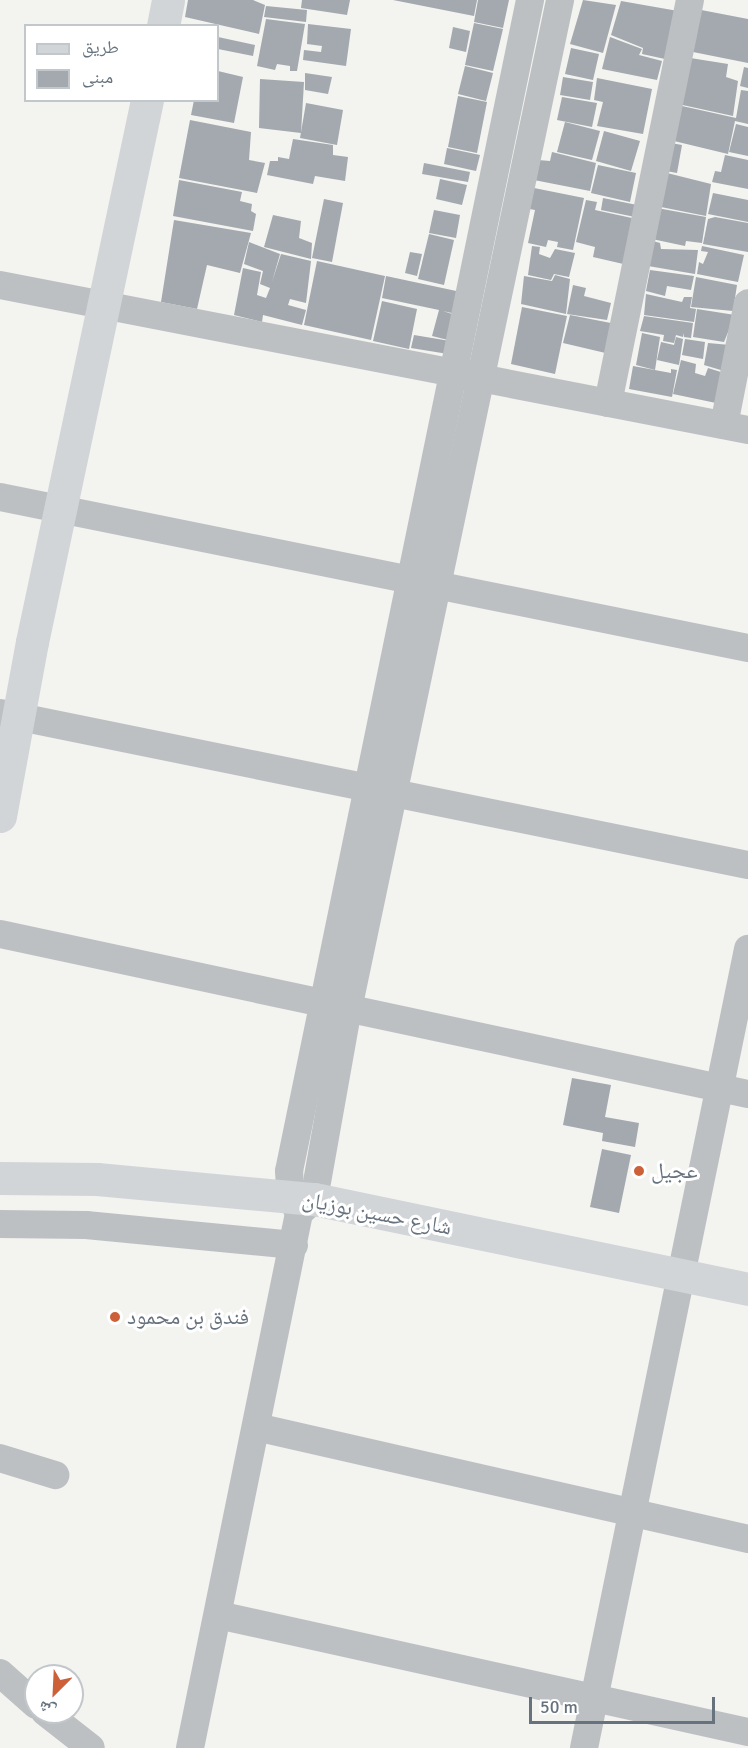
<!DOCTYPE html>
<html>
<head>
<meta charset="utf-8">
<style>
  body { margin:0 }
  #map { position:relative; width:748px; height:1748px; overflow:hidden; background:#f3f3f0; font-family:Signika,"Noto Naskh Arabic",sans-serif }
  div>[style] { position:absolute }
  .building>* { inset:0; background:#a3a9ae }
  .street>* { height:28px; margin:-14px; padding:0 14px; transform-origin:14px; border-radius:14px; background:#bdc0c3 }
  .secondary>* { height:33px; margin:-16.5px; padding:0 16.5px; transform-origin:16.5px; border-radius:16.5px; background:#d1d5d8 }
  .dots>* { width:16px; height:16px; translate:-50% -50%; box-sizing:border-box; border:3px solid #fff; border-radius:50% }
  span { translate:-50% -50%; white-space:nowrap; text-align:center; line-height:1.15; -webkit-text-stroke:6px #fff; paint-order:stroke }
  .poi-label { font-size:22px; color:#66727d }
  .left { translate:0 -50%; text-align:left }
  .street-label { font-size:22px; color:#66727d }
  .legend { position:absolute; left:24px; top:24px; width:195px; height:78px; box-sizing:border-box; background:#fff; border:2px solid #c2c7cb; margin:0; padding:8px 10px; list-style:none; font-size:18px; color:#66727d }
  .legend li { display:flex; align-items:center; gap:12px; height:30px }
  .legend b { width:30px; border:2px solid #c2c7cb }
  .north { position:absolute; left:24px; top:1664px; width:60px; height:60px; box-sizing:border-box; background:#fff; border:2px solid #c2c7cb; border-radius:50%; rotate:204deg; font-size:16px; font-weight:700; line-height:24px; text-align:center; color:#66727d }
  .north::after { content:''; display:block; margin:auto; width:21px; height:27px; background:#cc6038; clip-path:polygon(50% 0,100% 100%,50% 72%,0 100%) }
  .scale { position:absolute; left:529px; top:1697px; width:186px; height:27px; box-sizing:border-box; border:3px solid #66727d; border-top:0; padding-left:8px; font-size:18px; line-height:21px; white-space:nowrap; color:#66727d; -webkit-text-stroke:4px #fff; paint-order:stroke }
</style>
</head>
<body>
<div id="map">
  <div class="building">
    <i style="clip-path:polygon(188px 0,253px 0,265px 5px,259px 34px,185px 17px)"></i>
    <i style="clip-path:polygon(302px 0,350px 0,347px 15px,301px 8px)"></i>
    <i style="clip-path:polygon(393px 0,477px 0,474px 16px)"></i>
    <i style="clip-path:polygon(478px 0,509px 0,503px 28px,474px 22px)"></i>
    <i style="clip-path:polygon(583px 0,616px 5px,603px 53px,570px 44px)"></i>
    <i style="clip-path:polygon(621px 1px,678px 11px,665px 59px,642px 54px,643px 48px,611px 35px)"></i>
    <i style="clip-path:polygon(266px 6px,307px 10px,306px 22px,264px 17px)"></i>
    <i style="clip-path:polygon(696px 9px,748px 19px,748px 63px,688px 51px)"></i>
    <i style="clip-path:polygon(266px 19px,305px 24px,297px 71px,290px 71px,290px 66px,277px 64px,275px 70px,257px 66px)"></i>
    <i style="clip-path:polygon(474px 23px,503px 29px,493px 71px,465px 65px)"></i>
    <i style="clip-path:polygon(308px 24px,351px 29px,346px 66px,303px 60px,304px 50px,321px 52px,322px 46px,307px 44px)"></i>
    <i style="clip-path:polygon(453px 27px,470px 31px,466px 52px,449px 48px)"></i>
    <i style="clip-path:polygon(218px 37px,255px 45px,253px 56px,218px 49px)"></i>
    <i style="clip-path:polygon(610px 37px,642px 49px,639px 55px,662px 61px,657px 80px,602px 69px)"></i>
    <i style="clip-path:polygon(571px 48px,599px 54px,593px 80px,565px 74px)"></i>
    <i style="clip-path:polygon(684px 57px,728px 64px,726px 77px,738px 81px,733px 116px,678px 104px)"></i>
    <i style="clip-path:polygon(465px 66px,493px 73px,486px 101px,458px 94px)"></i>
    <i style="clip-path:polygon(744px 67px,748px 68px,748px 88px,740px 86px)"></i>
    <i style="clip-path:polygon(218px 71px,243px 77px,234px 123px,191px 115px,194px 100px,218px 100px)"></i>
    <i style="clip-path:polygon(305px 73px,332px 77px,328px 94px,305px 90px)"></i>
    <i style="clip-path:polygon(563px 77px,593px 82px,590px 100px,560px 95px)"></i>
    <i style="clip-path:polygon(597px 78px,652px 89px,643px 134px,597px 126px,603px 102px,594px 100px)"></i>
    <i style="clip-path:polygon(260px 79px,304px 82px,301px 133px,259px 128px)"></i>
    <i style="clip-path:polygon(741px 90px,748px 91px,748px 124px,735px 121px,728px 154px,674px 141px,682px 106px,736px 118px)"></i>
    <i style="clip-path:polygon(458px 96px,487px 102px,477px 153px,448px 147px)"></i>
    <i style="clip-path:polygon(562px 97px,597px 103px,592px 127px,557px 120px)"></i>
    <i style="clip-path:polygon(306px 103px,343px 110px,337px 145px,300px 138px)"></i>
    <i style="clip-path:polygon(190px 120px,251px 132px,249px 160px,265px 163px,257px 193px,179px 178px)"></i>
    <i style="clip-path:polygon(565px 122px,600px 131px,592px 160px,557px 152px)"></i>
    <i style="clip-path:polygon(736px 124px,748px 127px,748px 156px,729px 152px)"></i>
    <i style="clip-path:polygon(604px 131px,640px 141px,631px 171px,596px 161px)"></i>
    <i style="clip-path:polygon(293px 139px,333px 145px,333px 155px,348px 157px,345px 181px,315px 176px,313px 184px,267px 175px,270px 161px,278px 161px,278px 157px,289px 159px)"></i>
    <i style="clip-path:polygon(671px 143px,682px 145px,677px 173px,666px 171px)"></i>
    <i style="clip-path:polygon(447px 148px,480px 155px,476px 171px,444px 164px)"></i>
    <i style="clip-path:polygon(552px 152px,596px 163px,590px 191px,534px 180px,538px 160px,550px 161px)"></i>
    <i style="clip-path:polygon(725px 155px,748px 160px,748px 189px,712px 182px,715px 171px,721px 172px)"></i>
    <i style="clip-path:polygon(424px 163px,470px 172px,468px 182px,422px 174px)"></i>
    <i style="clip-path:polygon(598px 165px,636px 173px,630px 202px,591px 193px)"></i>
    <i style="clip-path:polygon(667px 173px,711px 184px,706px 216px,661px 207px)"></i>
    <i style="clip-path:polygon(440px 179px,467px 185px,462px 205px,436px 199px)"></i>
    <i style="clip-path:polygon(179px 180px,242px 192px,240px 201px,252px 204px,251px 211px,256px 214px,253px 231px,173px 216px)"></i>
    <i style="clip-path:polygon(529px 187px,584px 198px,573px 250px,557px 247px,558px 242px,548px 240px,546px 247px,528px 243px,535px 210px,524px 208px)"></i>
    <i style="clip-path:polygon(713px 193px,748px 200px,748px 222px,708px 214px)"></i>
    <i style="clip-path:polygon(603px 198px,642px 206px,640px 218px,601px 210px)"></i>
    <i style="clip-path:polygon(324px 199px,343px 203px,332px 262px,312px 258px)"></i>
    <i style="clip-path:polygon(586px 200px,597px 202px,595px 210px,641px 220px,632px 266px,593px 257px,595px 247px,576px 242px)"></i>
    <i style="clip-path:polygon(657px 208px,706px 217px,702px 243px,686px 241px,685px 246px,652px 239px)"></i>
    <i style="clip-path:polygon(434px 210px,460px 215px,456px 238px,429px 233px)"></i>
    <i style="clip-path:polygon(273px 215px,301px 221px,299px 238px,312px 243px,311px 259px,264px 247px)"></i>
    <i style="clip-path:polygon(715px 217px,748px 223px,748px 252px,703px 244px,708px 219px)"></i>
    <i style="clip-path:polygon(174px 220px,251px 233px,240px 273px,207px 265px,197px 309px,161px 302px)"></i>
    <i style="clip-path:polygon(429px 234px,454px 240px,444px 285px,418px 279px)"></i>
    <i style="clip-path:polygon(653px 241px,660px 243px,661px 249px,698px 250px,695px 274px,648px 266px)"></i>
    <i style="clip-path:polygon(249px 242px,280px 254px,272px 282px,281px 254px,311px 261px,306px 303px,290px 299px,288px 305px,306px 310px,302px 325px,263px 315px,262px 322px,234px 315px,243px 268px,261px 272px,257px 295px,266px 298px,270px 288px,260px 284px,263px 271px,244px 264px)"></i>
    <i style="clip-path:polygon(532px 246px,540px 247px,539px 254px,550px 258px,555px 249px,575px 253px,569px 277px,554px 274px,551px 280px,528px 275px)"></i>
    <i style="clip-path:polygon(702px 246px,744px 255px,738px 282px,697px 274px,699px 262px,703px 264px,708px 252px,701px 251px)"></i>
    <i style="clip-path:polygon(410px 252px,422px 254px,417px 276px,405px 273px)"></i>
    <i style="clip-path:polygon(317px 261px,385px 276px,371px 340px,304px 325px)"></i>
    <i style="clip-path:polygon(650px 270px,694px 276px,691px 290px,667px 286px,665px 296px,646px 291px)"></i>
    <i style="clip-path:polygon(555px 275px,570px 279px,566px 314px,521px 304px,524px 276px,552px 281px)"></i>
    <i style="clip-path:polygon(386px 276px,461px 292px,456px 314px,443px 311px,455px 315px,448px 340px,432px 336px,439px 310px,382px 298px)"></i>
    <i style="clip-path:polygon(696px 277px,737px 285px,733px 311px,691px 307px)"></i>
    <i style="clip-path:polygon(573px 285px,586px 288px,584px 296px,611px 303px,607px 320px,567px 314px)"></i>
    <i style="clip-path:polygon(646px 294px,682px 302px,684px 297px,692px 297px,690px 308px,696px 309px,694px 322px,644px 315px)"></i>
    <i style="clip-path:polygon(382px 301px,417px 309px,409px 349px,373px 341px)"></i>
    <i style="clip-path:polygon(522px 307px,567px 316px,555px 374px,511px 364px)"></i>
    <i style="clip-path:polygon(697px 309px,735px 315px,724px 342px,693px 337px)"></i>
    <i style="clip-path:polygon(570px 315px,621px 325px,614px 355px,563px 343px)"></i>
    <i style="clip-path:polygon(644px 316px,693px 323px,691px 338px,684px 337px,684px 333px,683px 337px,676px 335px,674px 343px,663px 341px,664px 335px,640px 331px)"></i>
    <i style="clip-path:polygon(642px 333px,660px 337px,655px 370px,636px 365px)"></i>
    <i style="clip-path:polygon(414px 335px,450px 341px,448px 354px,411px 348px)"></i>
    <i style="clip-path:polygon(676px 337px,683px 339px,679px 365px,657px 360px,661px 342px,674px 345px)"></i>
    <i style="clip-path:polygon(685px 339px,705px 342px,703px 359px,682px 355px)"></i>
    <i style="clip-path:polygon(708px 343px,730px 345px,724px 371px,704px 365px)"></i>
    <i style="clip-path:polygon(681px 360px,696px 364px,695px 373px,705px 376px,708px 368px,724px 373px,716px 403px,673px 394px)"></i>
    <i style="clip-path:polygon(633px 366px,671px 373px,671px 369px,677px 370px,672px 397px,629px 389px)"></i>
    <i style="clip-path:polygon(572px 1078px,611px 1085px,605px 1117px,639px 1123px,635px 1147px,602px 1141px,603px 1133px,563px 1125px)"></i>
    <i style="clip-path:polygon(602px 1149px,631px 1155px,619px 1213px,590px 1207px)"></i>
  </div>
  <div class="street">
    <i style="left:0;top:285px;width:762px;rotate:10.97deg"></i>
    <i style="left:608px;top:403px;width:411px;rotate:-78.5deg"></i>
    <i style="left:724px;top:425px;width:124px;rotate:-78.9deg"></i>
    <i style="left:0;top:497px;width:763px;rotate:11.41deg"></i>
    <i style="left:0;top:713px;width:763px;rotate:11.49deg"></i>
    <i style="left:0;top:934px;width:765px;rotate:12.07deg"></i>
    <i style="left:299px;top:1213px;width:20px;rotate:-117deg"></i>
    <i style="left:290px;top:1195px;width:24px;rotate:-92deg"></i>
    <i style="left:289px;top:1171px;width:1196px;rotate:-78.37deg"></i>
    <i style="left:0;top:1224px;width:86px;rotate:0.7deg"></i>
    <i style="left:86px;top:1225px;width:209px;rotate:5.5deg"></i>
    <i style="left:256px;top:1427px;width:505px;rotate:12.82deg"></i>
    <i style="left:0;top:1458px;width:58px;rotate:17.2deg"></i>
    <i style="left:218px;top:1615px;width:543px;rotate:12.45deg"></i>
    <i style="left:0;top:1673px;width:48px;rotate:41.6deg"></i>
    <i style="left:45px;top:1712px;width:58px;rotate:38deg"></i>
    <i style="left:190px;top:1748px;width:546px;rotate:-78.48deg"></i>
    <i style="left:299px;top:1213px;width:21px;rotate:-43deg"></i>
    <i style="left:314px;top:1199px;width:193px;rotate:-79.9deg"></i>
    <i style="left:348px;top:1009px;width:1031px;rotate:-78.13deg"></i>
    <i style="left:584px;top:1748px;width:816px;rotate:-78.4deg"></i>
  </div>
  <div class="secondary">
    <i style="left:163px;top:26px;width:26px;rotate:-79deg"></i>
    <i style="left:0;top:816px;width:177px;rotate:-79.6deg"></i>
    <i style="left:32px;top:642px;width:554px;rotate:-78.02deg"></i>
    <i style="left:0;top:1178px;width:97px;rotate:0.6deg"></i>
    <i style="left:97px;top:1179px;width:218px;rotate:5.3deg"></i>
    <i style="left:314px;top:1199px;width:443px;rotate:11.7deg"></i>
  </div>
  <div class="dots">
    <i style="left:639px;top:1171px;background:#cc6038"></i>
    <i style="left:115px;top:1317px;background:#cc6038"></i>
  </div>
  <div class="poi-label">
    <span class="left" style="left:651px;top:1171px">عجيل</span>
    <span class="left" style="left:127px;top:1317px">فندق بن محمود</span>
  </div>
  <div class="street-label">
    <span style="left:377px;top:1213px;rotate:11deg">شارع حسين بوزيان</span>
  </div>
  <ul class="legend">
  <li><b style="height:8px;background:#d1d5d8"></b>طريق</li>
  <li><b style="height:16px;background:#a3a9ae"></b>مبنى</li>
  </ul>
  <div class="north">ش</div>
  <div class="scale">50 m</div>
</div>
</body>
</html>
